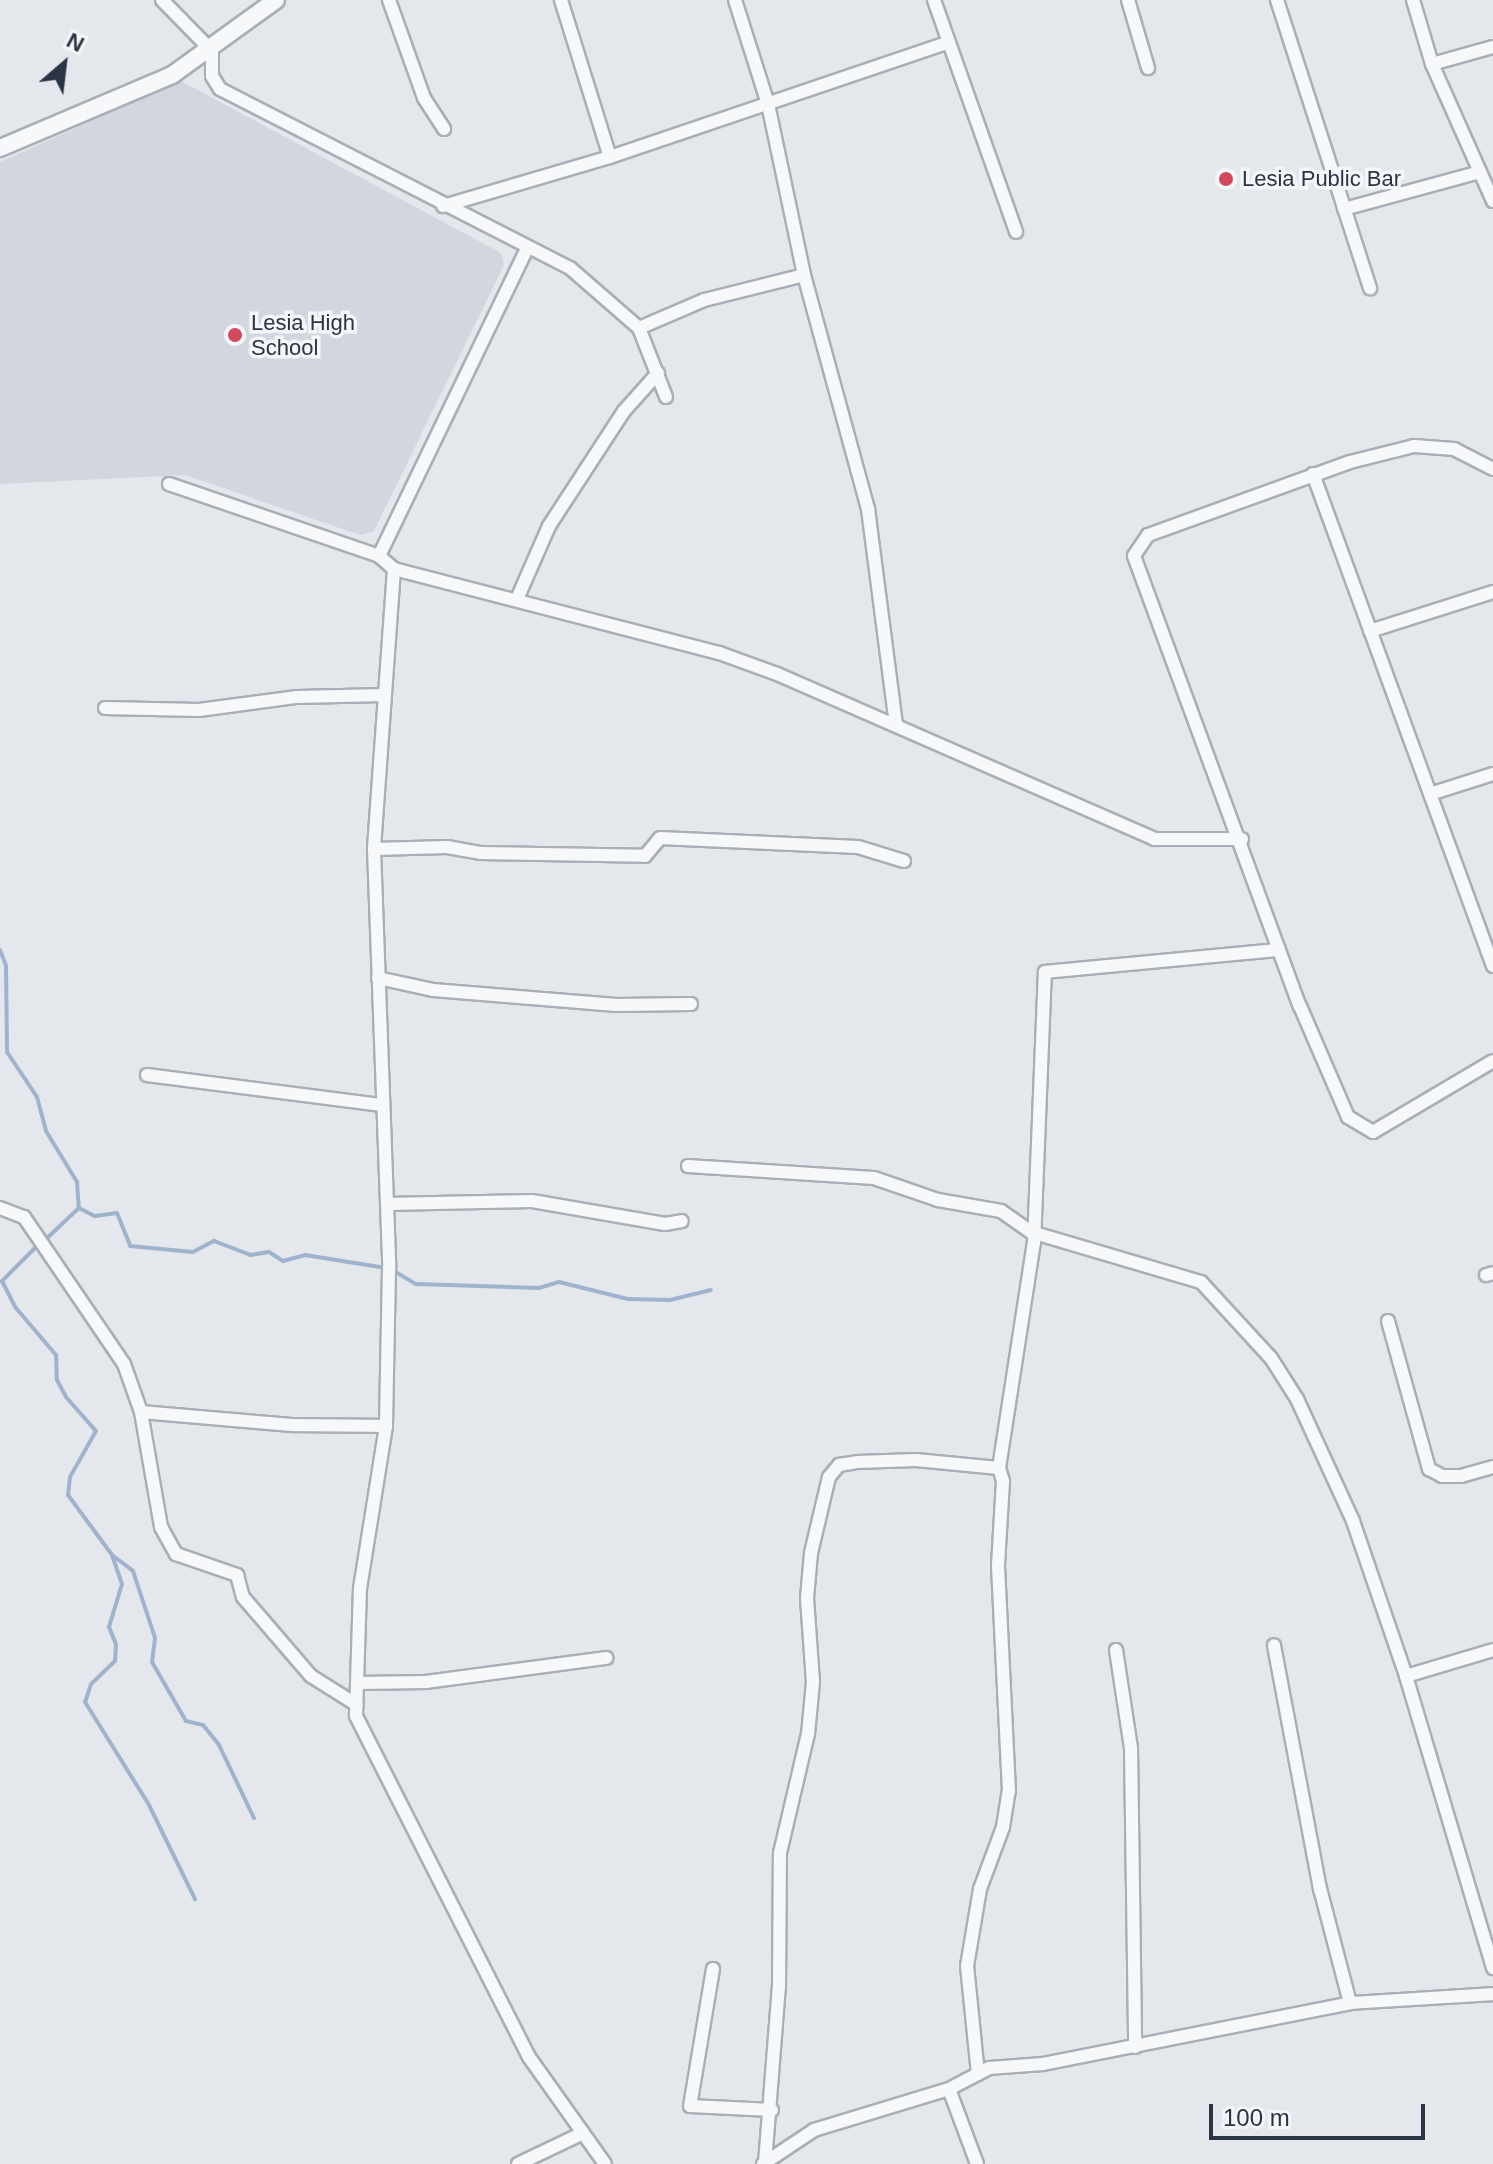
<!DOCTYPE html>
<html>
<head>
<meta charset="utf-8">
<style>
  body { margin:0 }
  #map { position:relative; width:1493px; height:2164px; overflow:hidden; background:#e4e7ec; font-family:Helvetica,sans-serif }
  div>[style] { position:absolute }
  .built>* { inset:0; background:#d2d6de }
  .stream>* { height:4px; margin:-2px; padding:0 2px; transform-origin:2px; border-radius:2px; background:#9fb4cc }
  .roads { filter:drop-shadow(2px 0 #a9aeb7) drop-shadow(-2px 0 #a9aeb7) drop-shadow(0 2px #a9aeb7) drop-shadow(0 -2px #a9aeb7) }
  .minor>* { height:12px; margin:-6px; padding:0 6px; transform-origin:6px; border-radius:6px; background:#f7f8fa }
  .tertiary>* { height:16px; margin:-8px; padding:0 8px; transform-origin:8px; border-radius:8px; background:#f7f8fa }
  .dots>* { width:22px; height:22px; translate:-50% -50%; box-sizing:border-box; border:4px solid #f4f6f9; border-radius:50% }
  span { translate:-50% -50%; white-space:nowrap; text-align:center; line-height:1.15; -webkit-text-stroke:7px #f4f6f9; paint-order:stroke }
  .poi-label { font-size:22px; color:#2b3445 }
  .left { translate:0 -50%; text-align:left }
  .north { position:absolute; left:24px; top:24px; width:80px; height:80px; -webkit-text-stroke:6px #f4f6f9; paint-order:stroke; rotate:28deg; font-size:22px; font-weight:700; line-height:32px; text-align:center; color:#2b3445 }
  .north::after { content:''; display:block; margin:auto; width:28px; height:36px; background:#2b3445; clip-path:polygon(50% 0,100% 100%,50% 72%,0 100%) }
  .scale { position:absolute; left:1209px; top:2104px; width:216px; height:36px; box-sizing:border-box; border:4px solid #2b3445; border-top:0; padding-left:10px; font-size:24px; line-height:28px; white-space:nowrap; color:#2b3445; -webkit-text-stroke:6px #f4f6f9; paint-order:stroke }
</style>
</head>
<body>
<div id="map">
  <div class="built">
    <i style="clip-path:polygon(181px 81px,501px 253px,504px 265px,374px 531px,360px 535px,185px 475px,0 484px,0 162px)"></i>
  </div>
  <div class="stream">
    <i style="left:0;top:950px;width:17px;rotate:69deg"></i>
    <i style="left:6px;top:966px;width:86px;rotate:89.3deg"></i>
    <i style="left:7px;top:1052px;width:54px;rotate:56.3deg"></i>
    <i style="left:37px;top:1097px;width:35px;rotate:75deg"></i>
    <i style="left:46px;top:1131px;width:60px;rotate:58.7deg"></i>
    <i style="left:77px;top:1182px;width:26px;rotate:86deg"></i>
    <i style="left:79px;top:1208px;width:18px;rotate:27deg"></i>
    <i style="left:95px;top:1216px;width:22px;rotate:-8deg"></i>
    <i style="left:117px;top:1213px;width:35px;rotate:68deg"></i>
    <i style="left:130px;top:1246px;width:63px;rotate:5.4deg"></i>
    <i style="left:193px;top:1252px;width:24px;rotate:-28deg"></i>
    <i style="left:214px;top:1241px;width:39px;rotate:21deg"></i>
    <i style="left:250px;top:1255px;width:19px;rotate:-9deg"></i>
    <i style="left:269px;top:1252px;width:17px;rotate:33deg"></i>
    <i style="left:283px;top:1261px;width:23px;rotate:-15deg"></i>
    <i style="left:305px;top:1255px;width:82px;rotate:9.1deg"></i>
    <i style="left:45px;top:1240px;width:47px;rotate:-43.3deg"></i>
    <i style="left:38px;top:1245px;width:51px;rotate:135deg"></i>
    <i style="left:2px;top:1281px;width:30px;rotate:63deg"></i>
    <i style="left:16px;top:1308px;width:62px;rotate:49.6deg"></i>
    <i style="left:56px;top:1355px;width:25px;rotate:88deg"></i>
    <i style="left:57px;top:1380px;width:19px;rotate:62deg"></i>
    <i style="left:66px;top:1397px;width:45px;rotate:48.6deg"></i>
    <i style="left:96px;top:1431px;width:53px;rotate:119.5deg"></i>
    <i style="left:70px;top:1477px;width:18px;rotate:96deg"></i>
    <i style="left:68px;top:1495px;width:74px;rotate:53.7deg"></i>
    <i style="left:112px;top:1555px;width:26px;rotate:37deg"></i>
    <i style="left:133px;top:1571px;width:71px;rotate:71.8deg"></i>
    <i style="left:155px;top:1638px;width:24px;rotate:97deg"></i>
    <i style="left:152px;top:1662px;width:68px;rotate:60deg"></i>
    <i style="left:186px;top:1721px;width:17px;rotate:13deg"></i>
    <i style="left:203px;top:1725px;width:26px;rotate:51deg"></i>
    <i style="left:219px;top:1745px;width:81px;rotate:64.4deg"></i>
    <i style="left:394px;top:1271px;width:26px;rotate:31deg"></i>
    <i style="left:416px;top:1284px;width:123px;rotate:1.9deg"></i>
    <i style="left:539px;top:1288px;width:21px;rotate:-17deg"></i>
    <i style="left:559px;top:1282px;width:71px;rotate:13.8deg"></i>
    <i style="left:628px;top:1299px;width:42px;rotate:1.4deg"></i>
    <i style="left:670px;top:1300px;width:42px;rotate:-13.7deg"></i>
    <i style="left:112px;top:1555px;width:31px;rotate:71deg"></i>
    <i style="left:122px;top:1584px;width:45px;rotate:106.8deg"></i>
    <i style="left:109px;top:1627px;width:18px;rotate:68deg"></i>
    <i style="left:116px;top:1644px;width:17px;rotate:93deg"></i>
    <i style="left:115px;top:1661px;width:33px;rotate:136deg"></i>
    <i style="left:91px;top:1684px;width:19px;rotate:108deg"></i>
    <i style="left:85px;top:1702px;width:121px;rotate:58.1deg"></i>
    <i style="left:149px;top:1805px;width:105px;rotate:63.9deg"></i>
  </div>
  <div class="roads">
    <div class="minor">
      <i style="left:162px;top:0;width:71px;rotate:45.6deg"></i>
      <i style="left:212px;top:51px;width:25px;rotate:90deg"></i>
      <i style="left:212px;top:76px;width:15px;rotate:58deg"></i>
      <i style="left:220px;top:89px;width:393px;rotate:27.1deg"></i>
      <i style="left:570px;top:268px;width:91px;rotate:41deg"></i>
      <i style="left:639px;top:328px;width:74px;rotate:68.6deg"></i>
      <i style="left:389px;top:0;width:104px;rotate:70.3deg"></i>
      <i style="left:424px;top:98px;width:37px;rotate:57deg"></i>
      <i style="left:561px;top:0;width:164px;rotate:72.7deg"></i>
      <i style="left:735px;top:0;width:109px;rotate:72.4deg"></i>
      <i style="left:768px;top:104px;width:175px;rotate:78.1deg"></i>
      <i style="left:804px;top:275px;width:243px;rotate:74.7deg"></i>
      <i style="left:868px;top:509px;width:218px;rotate:82.6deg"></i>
      <i style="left:934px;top:0;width:246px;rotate:70.5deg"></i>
      <i style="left:1128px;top:0;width:71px;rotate:73.6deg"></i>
      <i style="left:1277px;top:0;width:303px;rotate:72.1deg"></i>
      <i style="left:1413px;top:0;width:67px;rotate:73.5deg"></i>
      <i style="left:1432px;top:64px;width:150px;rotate:66deg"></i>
      <i style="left:1432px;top:64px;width:63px;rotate:-15.6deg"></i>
      <i style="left:443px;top:206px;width:174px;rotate:-16.4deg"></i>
      <i style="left:610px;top:157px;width:356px;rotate:-18.7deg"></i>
      <i style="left:1344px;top:209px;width:141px;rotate:-15.2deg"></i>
      <i style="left:639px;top:328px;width:71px;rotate:-23.3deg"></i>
      <i style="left:704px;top:300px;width:103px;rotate:-14deg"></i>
      <i style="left:1493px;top:469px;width:44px;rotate:-152.9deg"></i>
      <i style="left:1454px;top:449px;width:40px;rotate:-175.7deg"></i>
      <i style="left:1414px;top:446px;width:66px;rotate:166deg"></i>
      <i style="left:1350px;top:462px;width:215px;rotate:160.1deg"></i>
      <i style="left:1148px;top:535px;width:25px;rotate:124deg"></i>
      <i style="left:1134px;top:556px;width:480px;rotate:69.8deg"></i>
      <i style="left:1300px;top:1006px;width:121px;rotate:66.6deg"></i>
      <i style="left:1348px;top:1117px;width:29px;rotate:31deg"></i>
      <i style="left:1373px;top:1132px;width:139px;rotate:-30.6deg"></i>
      <i style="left:1313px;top:474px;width:524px;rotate:69.9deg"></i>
      <i style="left:169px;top:484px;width:222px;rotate:18.9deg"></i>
      <i style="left:379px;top:556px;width:20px;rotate:41deg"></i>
      <i style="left:394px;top:569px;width:336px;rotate:14.5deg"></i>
      <i style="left:719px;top:653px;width:62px;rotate:19.9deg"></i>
      <i style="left:777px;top:674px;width:412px;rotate:23.6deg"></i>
      <i style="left:1154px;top:839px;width:88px"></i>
      <i style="left:379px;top:556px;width:341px;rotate:-64.3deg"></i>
      <i style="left:394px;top:569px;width:281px;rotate:94.1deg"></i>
      <i style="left:374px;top:849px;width:419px;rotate:87.9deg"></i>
      <i style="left:389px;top:1268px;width:158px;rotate:91.1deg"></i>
      <i style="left:386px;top:1426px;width:164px;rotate:99.1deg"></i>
      <i style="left:360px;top:1588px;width:128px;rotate:91.8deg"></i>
      <i style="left:356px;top:1716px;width:382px;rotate:63.1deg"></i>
      <i style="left:529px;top:2057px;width:131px;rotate:54.6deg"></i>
      <i style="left:517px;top:599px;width:80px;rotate:-66.3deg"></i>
      <i style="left:549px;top:526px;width:137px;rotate:-56.9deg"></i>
      <i style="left:624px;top:411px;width:51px;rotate:-48.2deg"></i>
      <i style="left:1370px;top:631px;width:129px;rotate:-17.6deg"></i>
      <i style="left:105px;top:708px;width:94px;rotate:1.2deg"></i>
      <i style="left:199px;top:710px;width:99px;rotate:-7.6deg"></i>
      <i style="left:297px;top:697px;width:87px;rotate:-1.3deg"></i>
      <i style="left:1430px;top:794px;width:66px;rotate:-17.6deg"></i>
      <i style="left:374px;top:849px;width:73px;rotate:-1.6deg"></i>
      <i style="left:447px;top:847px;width:35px;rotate:10deg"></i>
      <i style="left:481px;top:853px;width:164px;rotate:1deg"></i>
      <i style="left:645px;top:856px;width:23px;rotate:-50deg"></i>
      <i style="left:660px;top:838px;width:198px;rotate:2.6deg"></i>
      <i style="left:858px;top:847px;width:48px;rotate:16.9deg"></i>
      <i style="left:378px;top:978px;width:56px;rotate:12.3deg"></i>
      <i style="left:433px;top:990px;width:184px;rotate:4.7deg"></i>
      <i style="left:616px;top:1005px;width:75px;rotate:-0.8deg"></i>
      <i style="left:147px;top:1075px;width:237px;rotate:7.3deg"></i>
      <i style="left:688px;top:1166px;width:186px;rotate:3.7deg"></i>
      <i style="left:874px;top:1178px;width:68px;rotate:19deg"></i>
      <i style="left:938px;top:1200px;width:64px;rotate:9.9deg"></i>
      <i style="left:1001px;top:1211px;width:37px;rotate:35deg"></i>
      <i style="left:1031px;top:1232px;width:177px;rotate:16.4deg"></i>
      <i style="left:1201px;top:1282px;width:103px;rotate:47.4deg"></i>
      <i style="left:1271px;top:1358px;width:49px;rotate:57.6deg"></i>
      <i style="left:1297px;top:1399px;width:134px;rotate:65.3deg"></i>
      <i style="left:1353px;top:1521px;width:164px;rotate:71.1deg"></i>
      <i style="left:1406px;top:1676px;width:305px;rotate:73.4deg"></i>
      <i style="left:387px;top:1204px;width:145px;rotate:-1.2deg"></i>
      <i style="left:532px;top:1201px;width:135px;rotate:9.8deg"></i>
      <i style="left:665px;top:1224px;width:17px;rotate:-10deg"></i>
      <i style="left:0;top:1208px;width:26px;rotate:21deg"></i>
      <i style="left:24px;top:1217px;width:178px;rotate:55.8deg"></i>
      <i style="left:124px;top:1364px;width:51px;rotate:70.5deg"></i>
      <i style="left:141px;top:1412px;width:117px;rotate:80.1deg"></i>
      <i style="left:161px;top:1527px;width:31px;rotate:61deg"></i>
      <i style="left:176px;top:1554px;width:65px;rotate:19deg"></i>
      <i style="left:237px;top:1575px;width:23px;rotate:75deg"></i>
      <i style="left:243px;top:1597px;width:104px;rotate:49.3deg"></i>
      <i style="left:311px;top:1676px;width:54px;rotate:32.2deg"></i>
      <i style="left:1486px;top:1275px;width:7px;rotate:-16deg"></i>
      <i style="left:1388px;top:1321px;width:154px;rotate:74.5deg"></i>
      <i style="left:1429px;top:1469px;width:15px;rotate:28deg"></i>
      <i style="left:1442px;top:1476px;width:19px"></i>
      <i style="left:1461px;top:1476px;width:33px;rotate:-16deg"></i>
      <i style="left:141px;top:1412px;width:154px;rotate:4.9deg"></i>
      <i style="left:294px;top:1425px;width:92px;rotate:0.6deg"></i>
      <i style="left:1116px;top:1650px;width:99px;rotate:81.3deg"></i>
      <i style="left:1131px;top:1748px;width:299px;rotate:89.2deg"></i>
      <i style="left:1406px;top:1676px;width:91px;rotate:-16.6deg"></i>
      <i style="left:357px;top:1683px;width:69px;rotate:-0.8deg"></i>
      <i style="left:426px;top:1682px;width:182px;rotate:-7.6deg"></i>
      <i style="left:713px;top:1969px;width:139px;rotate:99.5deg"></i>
      <i style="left:690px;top:2106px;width:82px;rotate:2.8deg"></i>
      <i style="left:1350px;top:2003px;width:143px;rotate:-3.6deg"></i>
      <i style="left:978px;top:2074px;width:109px;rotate:-95.8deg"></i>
      <i style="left:967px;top:1966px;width:78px;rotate:-80.4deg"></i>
      <i style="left:980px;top:1889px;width:66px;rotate:-69.6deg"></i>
      <i style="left:1003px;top:1827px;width:36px;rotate:-81deg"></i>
      <i style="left:1009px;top:1791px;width:226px;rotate:-92.8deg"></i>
      <i style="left:998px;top:1565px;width:84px;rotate:-86.6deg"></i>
      <i style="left:1003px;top:1481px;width:14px;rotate:-107deg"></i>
      <i style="left:949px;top:2089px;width:80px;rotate:69.5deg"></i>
      <i style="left:765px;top:2163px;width:177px;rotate:-85.5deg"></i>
      <i style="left:779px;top:1987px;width:134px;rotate:-89.6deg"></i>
      <i style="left:780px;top:1853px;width:122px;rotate:-76.8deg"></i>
      <i style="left:808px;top:1734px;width:52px;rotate:-84.5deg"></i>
      <i style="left:813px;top:1682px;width:84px;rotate:-94.1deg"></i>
      <i style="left:807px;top:1598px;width:45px;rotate:-84.9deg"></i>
      <i style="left:811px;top:1553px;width:78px;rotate:-76.7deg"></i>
      <i style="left:829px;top:1477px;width:16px;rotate:-50deg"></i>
      <i style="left:839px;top:1465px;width:18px;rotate:-9deg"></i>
      <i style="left:857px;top:1462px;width:59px;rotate:-1.9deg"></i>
      <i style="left:916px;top:1460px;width:83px;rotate:5.5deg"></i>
      <i style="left:999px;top:1468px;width:228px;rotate:-81.2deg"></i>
      <i style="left:1034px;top:1243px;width:271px;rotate:-87.7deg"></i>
      <i style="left:1045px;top:972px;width:235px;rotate:-5.4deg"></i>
      <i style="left:518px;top:2164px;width:72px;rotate:-25.5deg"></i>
      <i style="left:763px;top:2164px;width:61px;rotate:-33.7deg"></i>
      <i style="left:814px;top:2130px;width:141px;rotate:-16.9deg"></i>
      <i style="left:949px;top:2089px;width:45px;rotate:-27.7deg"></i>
      <i style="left:989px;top:2068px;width:54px;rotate:-4.2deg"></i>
      <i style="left:1043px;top:2064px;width:313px;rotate:-11.2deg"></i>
      <i style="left:1350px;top:2003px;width:118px;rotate:-104.7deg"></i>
      <i style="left:1320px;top:1889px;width:248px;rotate:-100.7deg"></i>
    </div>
    <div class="tertiary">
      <i style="left:0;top:148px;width:187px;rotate:-23deg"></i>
      <i style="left:172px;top:75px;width:128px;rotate:-35.8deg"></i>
    </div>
  </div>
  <div class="dots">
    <i style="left:1226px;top:179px;background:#d1495b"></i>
    <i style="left:235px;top:335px;background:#d1495b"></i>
  </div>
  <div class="poi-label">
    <span class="left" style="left:1242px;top:179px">Lesia Public Bar</span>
    <span class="left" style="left:251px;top:335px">Lesia High<br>School</span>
  </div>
  <div class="north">N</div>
  <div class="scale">100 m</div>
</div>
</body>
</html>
